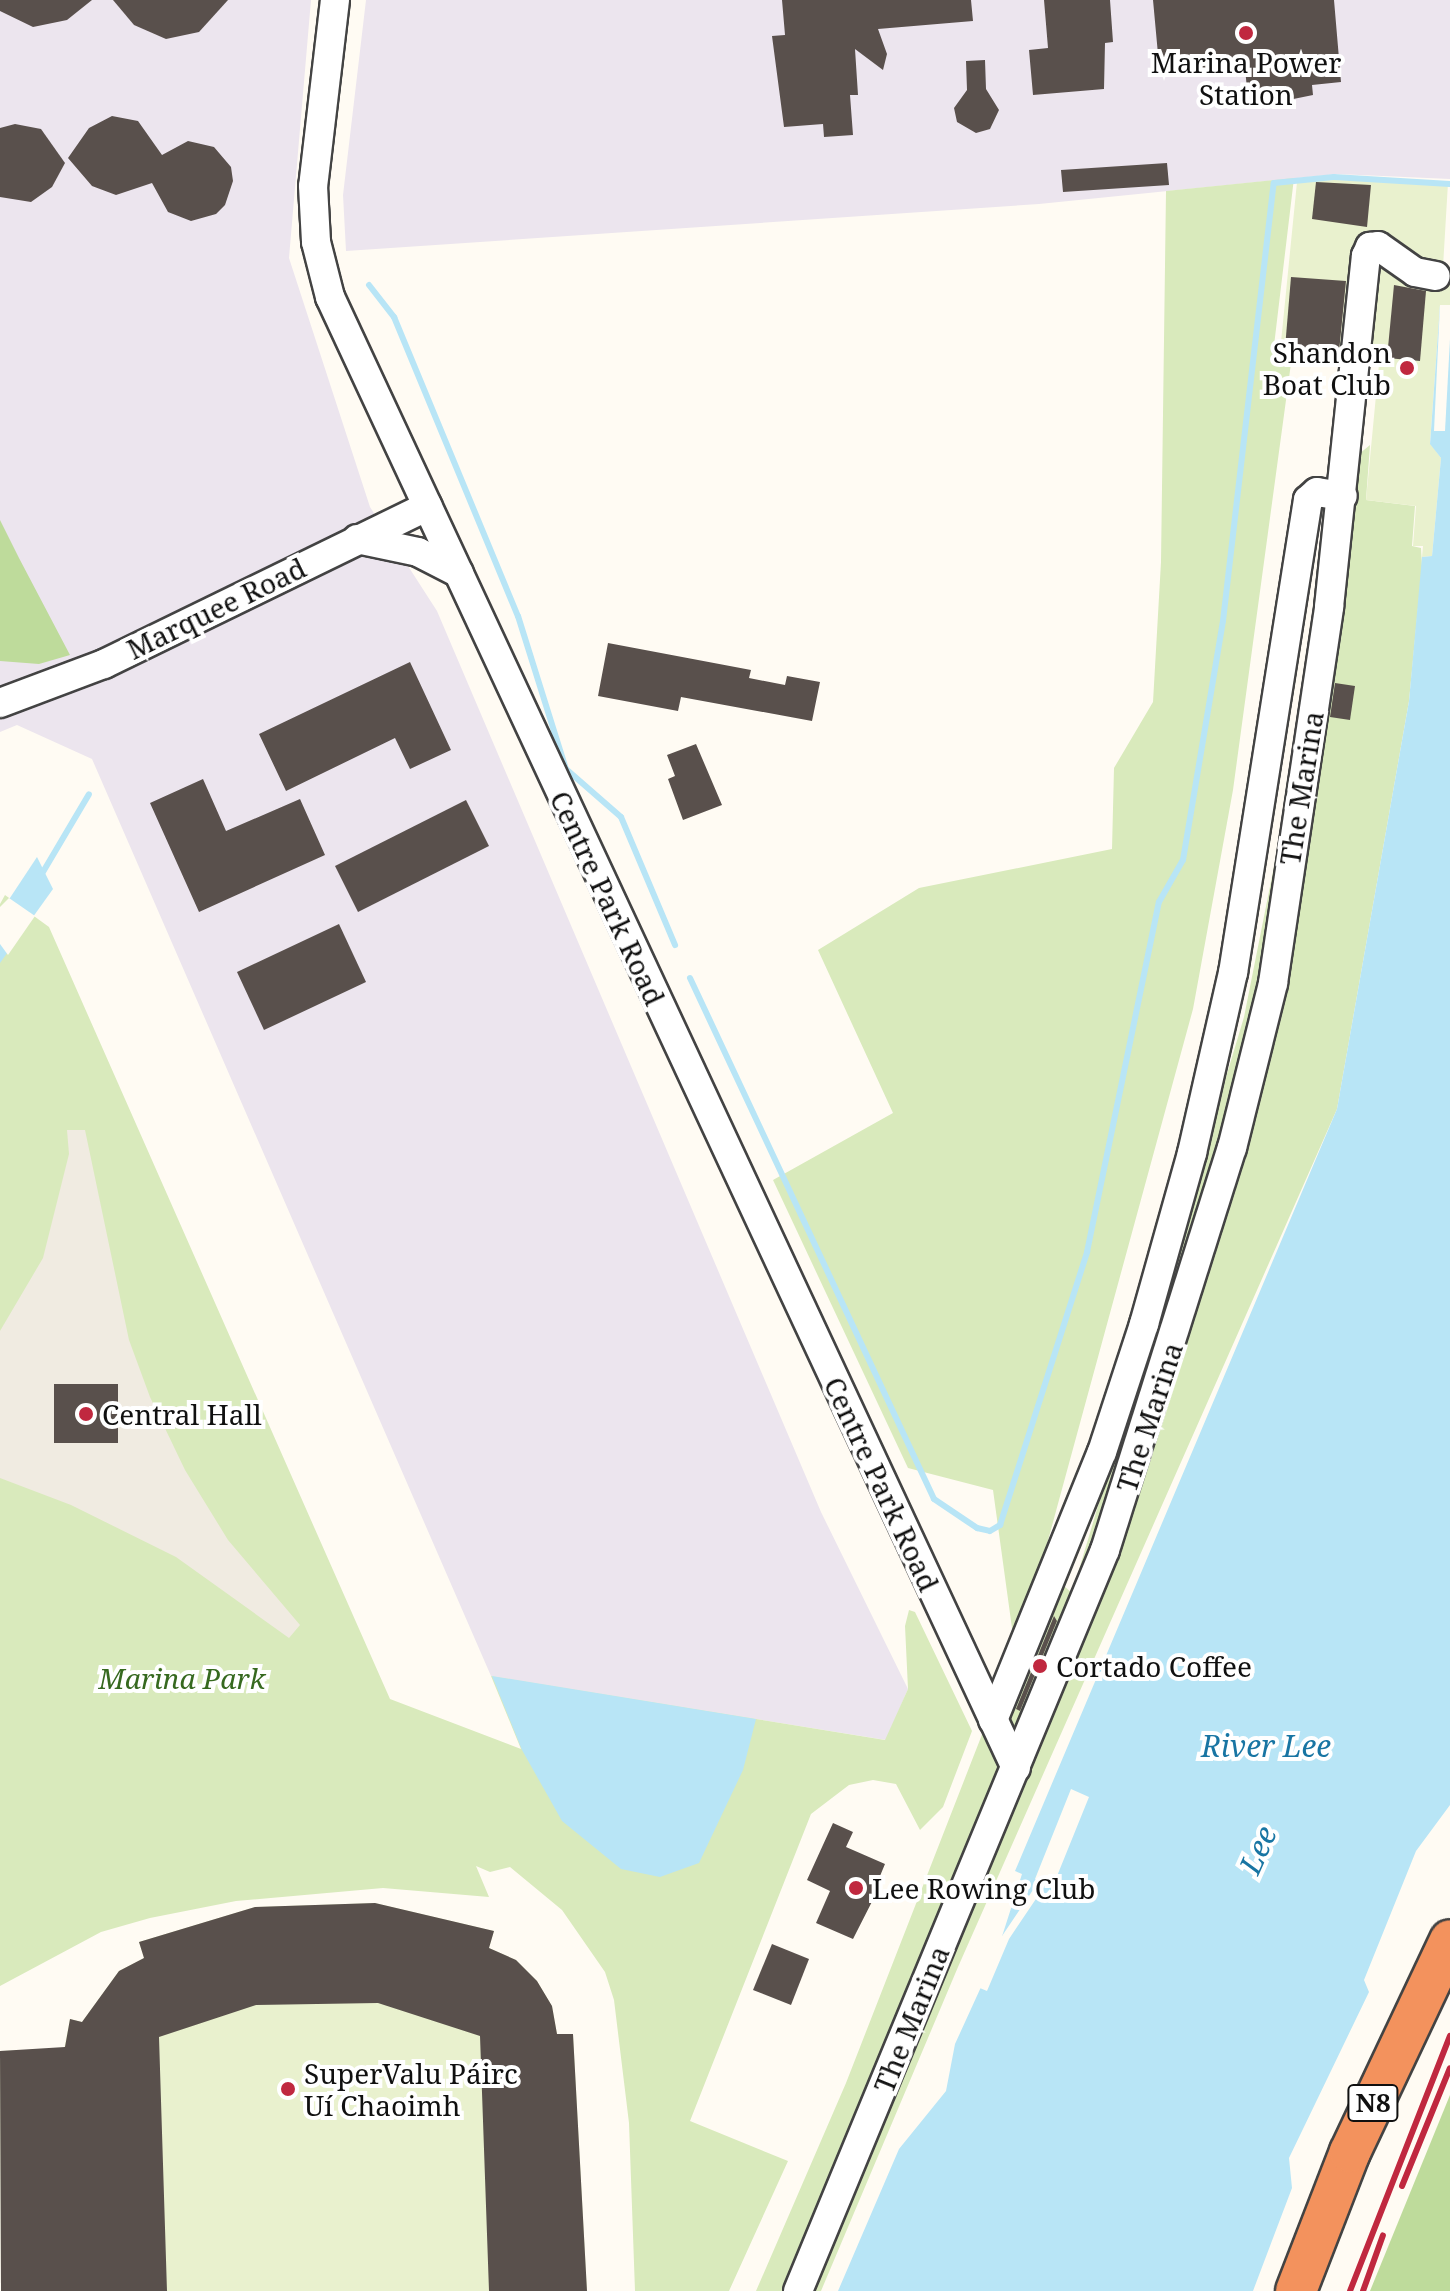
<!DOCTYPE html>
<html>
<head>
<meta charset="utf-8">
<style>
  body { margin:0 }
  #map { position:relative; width:1450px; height:2291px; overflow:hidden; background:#fffbf3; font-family:"Noto Serif",serif }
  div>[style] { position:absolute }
  .industrial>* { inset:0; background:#ece5ee }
  .green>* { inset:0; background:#d9eabc }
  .forest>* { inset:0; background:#bedb9b }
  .pitch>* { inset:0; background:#e9f1ce }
  .plaza>* { inset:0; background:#f0ebe1 }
  .water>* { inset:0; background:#b8e5f6 }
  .pier>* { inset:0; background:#fffbf3 }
  .stream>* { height:6px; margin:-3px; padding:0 3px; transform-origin:3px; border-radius:3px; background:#b8e5f6 }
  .building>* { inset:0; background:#59504c }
  .roads { filter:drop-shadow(2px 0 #434343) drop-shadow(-2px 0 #434343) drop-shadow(0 2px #434343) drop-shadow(0 -2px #434343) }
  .minor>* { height:28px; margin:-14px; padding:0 14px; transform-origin:14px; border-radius:14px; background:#fff }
  .highway>* { height:40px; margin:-20px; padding:0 20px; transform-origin:20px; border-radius:20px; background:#f3925d }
  .rail>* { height:6px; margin:-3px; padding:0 3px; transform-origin:3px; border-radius:3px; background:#c0283f }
  .dots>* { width:22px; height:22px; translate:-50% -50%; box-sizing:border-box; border:4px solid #fff; border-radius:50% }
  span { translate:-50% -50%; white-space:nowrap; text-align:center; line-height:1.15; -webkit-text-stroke:8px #fff; paint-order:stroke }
  .shield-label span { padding:2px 6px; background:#fff; border:2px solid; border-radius:6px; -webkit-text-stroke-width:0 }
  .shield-label { font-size:26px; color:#101010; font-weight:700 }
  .poi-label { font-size:28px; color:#101010 }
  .right { translate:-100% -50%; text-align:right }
  .left { translate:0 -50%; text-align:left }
  .street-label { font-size:28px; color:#101010 }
  .park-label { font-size:28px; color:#36691f; font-style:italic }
  .water-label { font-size:30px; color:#1875a3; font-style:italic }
</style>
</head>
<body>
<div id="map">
  <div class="industrial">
    <i style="clip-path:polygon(0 0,311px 0,289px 258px,370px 507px,437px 611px,821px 1512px,908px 1689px,886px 1740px,491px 1676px,92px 759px,17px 725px,0 732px)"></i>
    <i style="clip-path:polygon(366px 0,1450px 0,1450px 179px,1337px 174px,1039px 204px,346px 251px,343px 195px)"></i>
  </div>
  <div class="green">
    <i style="clip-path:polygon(1294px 178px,1273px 354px,1292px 356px,1233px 790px,1193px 1009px,1041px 1566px,1072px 1593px,1244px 1017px,1287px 801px,1342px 468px,1370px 445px,1366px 500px,1415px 506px,1412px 546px,1421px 548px,1422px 566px,1409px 701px,1337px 1109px,958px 1967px,821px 2291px,756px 2291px,846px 2083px,1015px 1650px,993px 1490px,908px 1468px,773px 1180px,893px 1113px,818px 950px,919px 888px,1112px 849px,1114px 768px,1153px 702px,1161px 562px,1166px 191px)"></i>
    <i style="clip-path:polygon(5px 895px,49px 927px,390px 1699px,521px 1749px,491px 1676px,885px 1740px,908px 1689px,905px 1626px,909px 1610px,915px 1612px,972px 1731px,943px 1807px,920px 1830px,896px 1784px,873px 1780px,849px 1785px,811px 1814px,690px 2121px,788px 2161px,729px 2291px,635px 2291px,629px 2123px,614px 2000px,605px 1972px,562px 1910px,510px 1867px,490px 1872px,476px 1866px,489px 1897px,383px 1888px,236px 1901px,150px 1918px,101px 1932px,0 1986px,0 904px)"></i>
  </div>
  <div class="forest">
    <i style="clip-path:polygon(0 520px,19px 558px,70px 655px,39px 664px,0 661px)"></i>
    <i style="clip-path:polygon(1450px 2095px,1450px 2291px,1370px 2291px)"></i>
  </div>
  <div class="pitch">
    <i style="clip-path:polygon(1334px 180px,1448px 183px,1443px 267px,1450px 275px,1450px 305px,1440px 305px,1430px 443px,1441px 458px,1432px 556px,1422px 557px,1423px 546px,1413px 546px,1416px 506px,1366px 500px,1379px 364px,1280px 352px,1297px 182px)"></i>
    <i style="clip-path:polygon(375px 1903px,494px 1931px,489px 1948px,516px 1960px,537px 1981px,552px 2006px,557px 2034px,573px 2034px,587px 2291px,1px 2291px,0 2051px,64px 2049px,70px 2019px,82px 2022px,119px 1971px,144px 1958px,139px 1942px,255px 1907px)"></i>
  </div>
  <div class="plaza">
    <i style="clip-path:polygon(67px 1130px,85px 1130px,129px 1340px,150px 1397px,185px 1470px,228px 1540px,300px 1625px,289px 1638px,176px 1557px,71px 1505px,0 1478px,0 1331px,43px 1258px,69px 1154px)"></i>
  </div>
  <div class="water">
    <i style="clip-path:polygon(1440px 305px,1450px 305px,1450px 1805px,1416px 1851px,1364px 1980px,1369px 1992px,1289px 2158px,1292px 2188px,1253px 2291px,838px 2291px,899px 2149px,946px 2091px,955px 2044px,997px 1952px,1022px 1874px,1015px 1871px,1337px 1109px,1409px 701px,1422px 557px,1432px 556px,1441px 458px,1430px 444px)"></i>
    <i style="clip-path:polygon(37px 857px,53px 889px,0 963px,0 913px)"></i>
    <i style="clip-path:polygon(492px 1676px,756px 1719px,743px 1770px,699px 1863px,660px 1877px,621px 1869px,562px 1821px,522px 1750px)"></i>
  </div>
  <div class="pier">
    <i style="clip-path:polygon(1440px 305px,1450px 305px,1450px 339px,1445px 431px,1434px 431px)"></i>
    <i style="clip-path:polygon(9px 898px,35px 916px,8px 955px,0 944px,0 907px)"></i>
    <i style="clip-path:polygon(1071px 1789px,1089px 1797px,1053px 1886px,1046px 1884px,1009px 1939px,987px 1991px,975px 1986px,998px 1934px,1002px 1936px,1039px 1881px,1035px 1879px)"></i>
  </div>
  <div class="stream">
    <i style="left:369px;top:285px;width:41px;rotate:52deg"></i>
    <i style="left:394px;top:317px;width:324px;rotate:67.5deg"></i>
    <i style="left:518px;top:616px;width:160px;rotate:72.6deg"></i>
    <i style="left:566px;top:769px;width:73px;rotate:41.1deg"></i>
    <i style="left:621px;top:817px;width:139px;rotate:67.1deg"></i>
    <i style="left:40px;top:877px;width:96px;rotate:-59.4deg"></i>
    <i style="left:690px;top:978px;width:575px;rotate:64.9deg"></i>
    <i style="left:934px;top:1499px;width:52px;rotate:34deg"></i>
    <i style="left:977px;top:1528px;width:13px;rotate:13deg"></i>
    <i style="left:990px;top:1531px;width:12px;rotate:-31deg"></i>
    <i style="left:1000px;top:1525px;width:287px;rotate:-72.3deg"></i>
    <i style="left:1087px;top:1252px;width:357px;rotate:-78.4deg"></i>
    <i style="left:1159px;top:902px;width:48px;rotate:-60.3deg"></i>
    <i style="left:1183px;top:860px;width:242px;rotate:-80.5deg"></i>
    <i style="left:1223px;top:621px;width:441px;rotate:-83.4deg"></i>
    <i style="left:1274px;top:183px;width:60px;rotate:-5.7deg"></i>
    <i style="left:1334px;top:177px;width:116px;rotate:3.5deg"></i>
  </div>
  <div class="building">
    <i style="clip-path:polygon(0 0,92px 0,67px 20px,33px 27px,0 11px)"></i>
    <i style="clip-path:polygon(113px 0,228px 0,199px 32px,166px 39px,134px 25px)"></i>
    <i style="clip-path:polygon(782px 0,971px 0,973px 21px,878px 29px,887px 54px,883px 70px,855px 49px,858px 95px,850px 95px,853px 135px,824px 137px,823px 124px,784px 127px,772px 36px,785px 35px)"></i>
    <i style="clip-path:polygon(1044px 0,1110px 0,1113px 42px,1105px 43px,1104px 89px,1033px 95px,1029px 50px,1048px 48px)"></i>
    <i style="clip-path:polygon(1153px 0,1334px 0,1341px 82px,1312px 85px,1313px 95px,1249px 108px,1245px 69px,1160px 76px)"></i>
    <i style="clip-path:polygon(985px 60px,986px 89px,999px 110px,990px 129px,976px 133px,957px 122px,954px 108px,967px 90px,966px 61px)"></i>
    <i style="clip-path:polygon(112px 116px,138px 121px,162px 155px,188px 141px,214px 147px,231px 167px,233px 181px,225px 205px,216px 214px,191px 221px,168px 212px,152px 183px,116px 195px,92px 186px,68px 158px,89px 128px)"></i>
    <i style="clip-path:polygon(15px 124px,41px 129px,65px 163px,52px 187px,31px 202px,0 197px,0 128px)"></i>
    <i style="clip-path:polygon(1167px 163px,1169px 185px,1063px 192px,1061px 170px)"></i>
    <i style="clip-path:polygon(1316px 182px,1371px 185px,1367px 227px,1312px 219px)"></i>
    <i style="clip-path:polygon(1291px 277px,1346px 281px,1339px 352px,1285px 348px)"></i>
    <i style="clip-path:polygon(1394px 285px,1426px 291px,1420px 361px,1387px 358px)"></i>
    <i style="clip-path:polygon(608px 643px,751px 670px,749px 678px,785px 685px,787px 676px,820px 682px,812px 721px,681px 697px,678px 711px,598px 696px)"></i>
    <i style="clip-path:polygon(410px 662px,451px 750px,410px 769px,395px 738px,286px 791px,259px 734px)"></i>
    <i style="clip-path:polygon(1335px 683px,1355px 686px,1350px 720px,1330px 717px)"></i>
    <i style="clip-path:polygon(696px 744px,722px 805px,683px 820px,668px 779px,675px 776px,667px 755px)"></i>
    <i style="clip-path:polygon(203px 779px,226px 831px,300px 799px,325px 855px,199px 912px,150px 803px)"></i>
    <i style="clip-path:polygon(466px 800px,489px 846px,358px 912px,335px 866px)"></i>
    <i style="clip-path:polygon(339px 924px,366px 982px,264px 1030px,237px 972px)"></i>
    <i style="clip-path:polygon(54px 1384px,118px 1384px,118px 1443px,54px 1443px)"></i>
    <i style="clip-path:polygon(1054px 1616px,1057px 1621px,1020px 1711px,1016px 1709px)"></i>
    <i style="clip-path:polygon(833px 1823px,853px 1832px,846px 1847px,885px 1864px,880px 1876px,884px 1878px,853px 1939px,816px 1923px,830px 1891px,807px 1880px)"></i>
    <i style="clip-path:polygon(375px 1903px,494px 1931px,489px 1948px,516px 1960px,537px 1981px,552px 2006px,557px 2034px,573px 2034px,587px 2291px,489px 2291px,480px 2036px,378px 2003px,256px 2005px,159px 2037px,167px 2291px,1px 2291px,0 2051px,65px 2047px,70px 2019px,82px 2022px,119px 1971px,144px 1958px,139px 1942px,255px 1907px)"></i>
    <i style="clip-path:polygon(772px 1944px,809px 1959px,791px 2005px,753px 1990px)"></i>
  </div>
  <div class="roads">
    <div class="minor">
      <i style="left:335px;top:0;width:187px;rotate:96.7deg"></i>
      <i style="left:313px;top:186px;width:56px;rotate:86.9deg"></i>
      <i style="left:316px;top:242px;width:57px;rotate:75.7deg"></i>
      <i style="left:330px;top:297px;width:1623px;rotate:65deg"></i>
      <i style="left:357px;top:539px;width:62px;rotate:12deg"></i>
      <i style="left:418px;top:552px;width:46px;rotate:27.1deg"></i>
      <i style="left:0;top:703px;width:111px;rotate:-20.6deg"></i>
      <i style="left:104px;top:664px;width:360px;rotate:-26deg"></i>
      <i style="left:993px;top:1720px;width:289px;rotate:-67.9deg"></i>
      <i style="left:1102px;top:1452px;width:135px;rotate:-71.8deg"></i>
      <i style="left:1144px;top:1324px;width:178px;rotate:-74.3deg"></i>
      <i style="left:1192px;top:1153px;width:185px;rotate:-77.2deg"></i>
      <i style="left:1233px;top:973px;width:479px;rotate:-81deg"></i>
      <i style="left:1308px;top:500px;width:12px;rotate:-42deg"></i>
      <i style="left:1317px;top:492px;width:26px;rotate:9deg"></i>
      <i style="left:798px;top:2291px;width:802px;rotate:-67.5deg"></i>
      <i style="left:1105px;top:1550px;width:422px;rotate:-72.5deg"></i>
      <i style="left:1232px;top:1148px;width:170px;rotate:-76deg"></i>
      <i style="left:1273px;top:983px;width:380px;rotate:-81.5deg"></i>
      <i style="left:1329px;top:607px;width:353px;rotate:-84deg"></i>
      <i style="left:1366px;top:256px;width:10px;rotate:-66deg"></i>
      <i style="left:1370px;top:247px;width:8px;rotate:-7deg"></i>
      <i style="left:1378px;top:246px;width:45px;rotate:35.1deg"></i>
      <i style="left:1415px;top:272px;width:21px;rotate:11deg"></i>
    </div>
    <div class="highway">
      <i style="left:1296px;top:2291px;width:149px;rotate:-68.8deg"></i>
      <i style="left:1350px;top:2152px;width:234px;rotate:-64.7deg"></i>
    </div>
  </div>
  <div class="rail">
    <i style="left:1402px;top:2186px;width:127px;rotate:-67.9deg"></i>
    <i style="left:1350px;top:2291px;width:274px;rotate:-68.6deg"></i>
    <i style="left:1363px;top:2291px;width:59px;rotate:-70.3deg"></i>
  </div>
  <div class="dots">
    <i style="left:1246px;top:33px;background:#c0283f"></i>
    <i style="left:1407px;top:368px;background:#c0283f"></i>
    <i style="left:86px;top:1414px;background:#c0283f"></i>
    <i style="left:1040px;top:1666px;background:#c0283f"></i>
    <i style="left:856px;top:1888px;background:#c0283f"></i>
    <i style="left:288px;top:2089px;background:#c0283f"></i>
  </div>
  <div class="shield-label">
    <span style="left:1373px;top:2103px">N8</span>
  </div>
  <div class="poi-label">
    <span style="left:1246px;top:78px">Marina Power<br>Station</span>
    <span class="right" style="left:1391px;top:368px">Shandon<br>Boat Club</span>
    <span class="left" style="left:102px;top:1414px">Central Hall</span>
    <span class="left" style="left:1056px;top:1666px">Cortado Coffee</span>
    <span class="left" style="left:872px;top:1888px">Lee Rowing Club</span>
    <span class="left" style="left:304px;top:2089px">SuperValu Páirc<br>Uí Chaoimh</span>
  </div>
  <div class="street-label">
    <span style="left:216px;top:608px;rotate:-26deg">Marquee Road</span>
    <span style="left:1301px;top:788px;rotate:-81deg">The Marina</span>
    <span style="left:608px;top:898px;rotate:65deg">Centre Park Road</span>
    <span style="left:1149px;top:1417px;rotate:-72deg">The Marina</span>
    <span style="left:882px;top:1484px;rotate:65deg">Centre Park Road</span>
    <span style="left:911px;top:2019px;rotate:-68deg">The Marina</span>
  </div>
  <div class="park-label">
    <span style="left:182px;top:1678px">Marina Park</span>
  </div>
  <div class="water-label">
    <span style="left:1266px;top:1746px">River Lee</span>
    <span style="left:1258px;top:1850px;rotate:-66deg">Lee</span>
  </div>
</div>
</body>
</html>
